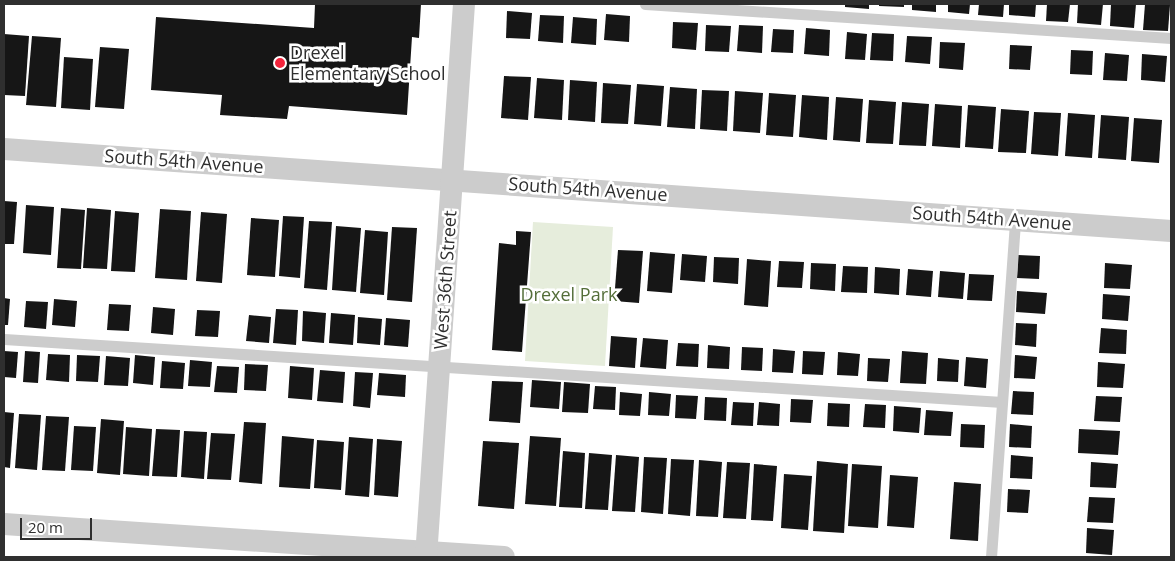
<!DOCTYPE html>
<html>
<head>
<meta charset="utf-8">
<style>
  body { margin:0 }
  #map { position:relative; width:1175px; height:561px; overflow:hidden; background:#fff; font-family:"Open Sans",sans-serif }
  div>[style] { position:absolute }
  .green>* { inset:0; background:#e6eddc }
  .building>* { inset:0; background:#161616 }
  .lane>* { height:11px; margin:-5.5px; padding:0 5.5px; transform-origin:5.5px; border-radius:5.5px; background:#ccc }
  .street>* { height:22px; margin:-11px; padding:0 11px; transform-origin:11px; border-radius:11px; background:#ccc }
  .dots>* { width:14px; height:14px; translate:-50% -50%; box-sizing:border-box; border:2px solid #fff; border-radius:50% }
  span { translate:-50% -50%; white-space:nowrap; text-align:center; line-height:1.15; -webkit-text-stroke:5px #fff; paint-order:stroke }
  .poi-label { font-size:18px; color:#2f2f2f }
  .left { translate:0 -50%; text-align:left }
  .street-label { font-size:18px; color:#2f2f2f }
  .park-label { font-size:18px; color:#546e39 }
  .frame { position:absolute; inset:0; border:5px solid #2f2f2f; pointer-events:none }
  .scale { position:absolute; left:20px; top:518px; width:72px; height:22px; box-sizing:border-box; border:2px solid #2f2f2f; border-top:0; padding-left:6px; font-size:15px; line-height:18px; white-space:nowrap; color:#2f2f2f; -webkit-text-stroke:4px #fff; paint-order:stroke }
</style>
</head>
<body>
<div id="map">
  <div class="green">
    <i style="clip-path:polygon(533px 222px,613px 227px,605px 366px,525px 361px)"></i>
  </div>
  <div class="building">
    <i style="clip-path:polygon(315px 4px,421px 4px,419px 38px,412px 37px,407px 115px,289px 106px,287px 119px,220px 115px,222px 95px,151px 90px,156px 17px,314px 28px)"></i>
    <i style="clip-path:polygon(845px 4px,869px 4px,869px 9px,845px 7px)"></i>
    <i style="clip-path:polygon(879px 4px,904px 4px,904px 7px,879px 6px)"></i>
    <i style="clip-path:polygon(912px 4px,936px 4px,936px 12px,912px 10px)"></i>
    <i style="clip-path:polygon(948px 4px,970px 4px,969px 14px,948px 12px)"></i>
    <i style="clip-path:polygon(979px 4px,1004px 4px,1003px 17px,978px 15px)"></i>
    <i style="clip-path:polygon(1009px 4px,1036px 4px,1035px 17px,1009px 15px)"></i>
    <i style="clip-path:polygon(1047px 4px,1070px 4px,1068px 22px,1046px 21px)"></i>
    <i style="clip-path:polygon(1078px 4px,1103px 4px,1101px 25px,1077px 23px)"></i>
    <i style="clip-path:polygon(1111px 4px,1136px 4px,1134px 28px,1110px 26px)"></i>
    <i style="clip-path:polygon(1145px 4px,1170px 5px,1168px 31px,1143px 30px)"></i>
    <i style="clip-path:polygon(507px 11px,532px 13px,530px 39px,506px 38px)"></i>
    <i style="clip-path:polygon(606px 14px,630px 16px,629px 42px,604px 40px)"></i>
    <i style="clip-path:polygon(540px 15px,564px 16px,563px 43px,538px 41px)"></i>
    <i style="clip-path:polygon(573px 17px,597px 19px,596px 45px,571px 43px)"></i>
    <i style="clip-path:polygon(673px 22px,698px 23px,696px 50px,672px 48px)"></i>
    <i style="clip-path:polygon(706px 25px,731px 26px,729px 52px,705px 51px)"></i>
    <i style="clip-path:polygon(739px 25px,763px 26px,762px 53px,737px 51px)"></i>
    <i style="clip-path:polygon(806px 28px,830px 30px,829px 56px,804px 54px)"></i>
    <i style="clip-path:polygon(773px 29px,794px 30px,793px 53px,771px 52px)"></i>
    <i style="clip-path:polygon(847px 32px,867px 34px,865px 60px,845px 59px)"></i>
    <i style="clip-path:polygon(872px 33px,894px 34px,893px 61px,870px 60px)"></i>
    <i style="clip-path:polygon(4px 34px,29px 36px,25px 96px,4px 95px)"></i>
    <i style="clip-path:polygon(32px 36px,61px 38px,56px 107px,26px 105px)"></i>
    <i style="clip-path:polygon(907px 36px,932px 37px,930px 64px,905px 62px)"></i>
    <i style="clip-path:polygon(940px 42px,965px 43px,963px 70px,939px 68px)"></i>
    <i style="clip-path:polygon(1010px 45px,1032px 46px,1030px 70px,1009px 69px)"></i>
    <i style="clip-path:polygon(100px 47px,129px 49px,124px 109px,95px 107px)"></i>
    <i style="clip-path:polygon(1071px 50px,1093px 51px,1092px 75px,1070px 74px)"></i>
    <i style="clip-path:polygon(1105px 53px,1129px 55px,1127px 81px,1103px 80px)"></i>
    <i style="clip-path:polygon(1142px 54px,1167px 56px,1165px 82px,1141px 80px)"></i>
    <i style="clip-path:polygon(64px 57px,93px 59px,90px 110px,61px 108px)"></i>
    <i style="clip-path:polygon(504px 76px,531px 77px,528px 120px,501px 118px)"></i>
    <i style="clip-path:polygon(537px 78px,564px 80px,562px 120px,534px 118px)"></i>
    <i style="clip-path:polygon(570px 80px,597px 82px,595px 122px,568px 120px)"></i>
    <i style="clip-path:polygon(603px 83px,631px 85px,628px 124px,601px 123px)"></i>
    <i style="clip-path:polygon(637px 84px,664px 86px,661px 126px,634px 124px)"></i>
    <i style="clip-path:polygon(670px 87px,697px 89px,695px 129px,667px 127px)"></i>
    <i style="clip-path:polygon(702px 90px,729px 91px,727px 131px,700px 129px)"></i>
    <i style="clip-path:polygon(735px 91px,763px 93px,760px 133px,733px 131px)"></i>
    <i style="clip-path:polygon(769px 93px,796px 95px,793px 137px,766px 135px)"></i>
    <i style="clip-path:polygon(802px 95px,829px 97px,827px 140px,799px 137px)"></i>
    <i style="clip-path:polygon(836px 97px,863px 99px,860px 142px,833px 140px)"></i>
    <i style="clip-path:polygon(869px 100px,896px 102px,893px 144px,866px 143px)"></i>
    <i style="clip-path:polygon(902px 102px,929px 104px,926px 146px,899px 145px)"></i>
    <i style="clip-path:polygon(935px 104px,962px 106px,960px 148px,932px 146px)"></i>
    <i style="clip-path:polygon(968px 105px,996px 107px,993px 149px,965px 147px)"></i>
    <i style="clip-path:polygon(1001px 109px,1029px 111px,1026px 153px,998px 152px)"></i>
    <i style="clip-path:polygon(1034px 112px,1061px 113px,1058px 156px,1031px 154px)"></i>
    <i style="clip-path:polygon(1068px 113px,1095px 115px,1092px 158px,1065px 156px)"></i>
    <i style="clip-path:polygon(1101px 115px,1129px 117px,1126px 160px,1098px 158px)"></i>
    <i style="clip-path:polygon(1134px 118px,1162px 120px,1159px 163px,1131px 161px)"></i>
    <i style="clip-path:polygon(4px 201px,17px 202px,14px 244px,4px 244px)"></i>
    <i style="clip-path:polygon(26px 205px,54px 207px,51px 255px,23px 253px)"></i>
    <i style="clip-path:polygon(61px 208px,85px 210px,81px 269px,57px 268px)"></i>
    <i style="clip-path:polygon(87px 208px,111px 210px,107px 269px,83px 268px)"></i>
    <i style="clip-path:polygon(160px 209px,191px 211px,187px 280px,155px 278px)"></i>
    <i style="clip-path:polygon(115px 211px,139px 213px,135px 272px,111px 271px)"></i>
    <i style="clip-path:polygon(201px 212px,227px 214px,222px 283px,196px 281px)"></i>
    <i style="clip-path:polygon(283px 216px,304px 217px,300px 278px,279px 276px)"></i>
    <i style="clip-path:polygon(251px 218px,279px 220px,275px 277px,247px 275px)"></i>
    <i style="clip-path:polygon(309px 221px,332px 222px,327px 290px,304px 288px)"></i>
    <i style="clip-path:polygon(336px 226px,361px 228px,356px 292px,332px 290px)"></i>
    <i style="clip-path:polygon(392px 227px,417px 228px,412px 302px,387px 300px)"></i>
    <i style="clip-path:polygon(365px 230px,388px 232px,384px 295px,360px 293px)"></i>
    <i style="clip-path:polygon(516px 231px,531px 232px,522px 352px,492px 350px,499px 243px,516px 245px)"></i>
    <i style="clip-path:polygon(618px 250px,643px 251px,639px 303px,614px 301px)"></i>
    <i style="clip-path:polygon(650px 252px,675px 254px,672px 293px,647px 291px)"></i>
    <i style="clip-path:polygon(682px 254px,707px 256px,705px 282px,680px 280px)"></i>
    <i style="clip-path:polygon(1018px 255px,1040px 256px,1039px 279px,1017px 278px)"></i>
    <i style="clip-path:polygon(714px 257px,739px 258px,738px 284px,713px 282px)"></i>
    <i style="clip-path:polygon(747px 259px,771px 261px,768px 307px,744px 305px)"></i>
    <i style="clip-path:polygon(779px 261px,804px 262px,802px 288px,777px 287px)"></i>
    <i style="clip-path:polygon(811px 263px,836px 264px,835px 291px,810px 289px)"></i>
    <i style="clip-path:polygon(1105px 263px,1132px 265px,1130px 289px,1104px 288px)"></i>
    <i style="clip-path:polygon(843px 266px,868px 267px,867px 293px,841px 292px)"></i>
    <i style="clip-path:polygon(875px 267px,900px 269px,899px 295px,874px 293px)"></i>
    <i style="clip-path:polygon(908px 269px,933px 271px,931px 297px,906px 295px)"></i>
    <i style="clip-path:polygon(940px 271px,965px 273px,963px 299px,938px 297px)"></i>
    <i style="clip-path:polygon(969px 274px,994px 275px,992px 301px,967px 300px)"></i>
    <i style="clip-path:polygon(1017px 291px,1047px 293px,1045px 314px,1016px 312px)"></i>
    <i style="clip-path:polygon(1103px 294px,1130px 296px,1128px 321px,1102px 319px)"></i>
    <i style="clip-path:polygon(4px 298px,10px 299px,8px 325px,4px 325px)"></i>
    <i style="clip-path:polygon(54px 299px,77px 301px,75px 327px,52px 325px)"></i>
    <i style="clip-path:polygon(26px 301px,48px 302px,46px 329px,24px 327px)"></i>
    <i style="clip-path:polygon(109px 304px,131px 305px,129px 331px,107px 330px)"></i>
    <i style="clip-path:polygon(153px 307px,175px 309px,173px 335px,151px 333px)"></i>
    <i style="clip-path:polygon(276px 309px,298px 310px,296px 345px,273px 343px)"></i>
    <i style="clip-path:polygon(197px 310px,220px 311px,218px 337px,195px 336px)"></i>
    <i style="clip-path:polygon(303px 311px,326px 313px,324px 343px,302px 341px)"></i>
    <i style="clip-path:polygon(331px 313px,355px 315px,353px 345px,329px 343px)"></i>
    <i style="clip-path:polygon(249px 315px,271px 317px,269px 343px,246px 341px)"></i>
    <i style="clip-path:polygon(358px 317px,382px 319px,380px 345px,357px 343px)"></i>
    <i style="clip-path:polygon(386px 318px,410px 320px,408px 347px,384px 345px)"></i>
    <i style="clip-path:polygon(1016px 323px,1037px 324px,1036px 347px,1015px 345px)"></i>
    <i style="clip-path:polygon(1101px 328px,1127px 330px,1126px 354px,1099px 353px)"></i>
    <i style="clip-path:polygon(611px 336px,637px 338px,635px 368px,609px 366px)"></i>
    <i style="clip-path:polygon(643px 338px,668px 340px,666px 369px,640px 367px)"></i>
    <i style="clip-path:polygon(678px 343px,699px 344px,698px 367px,676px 366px)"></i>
    <i style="clip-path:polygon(708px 345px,730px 347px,729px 369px,707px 368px)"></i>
    <i style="clip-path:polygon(742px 347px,763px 348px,762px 371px,741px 370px)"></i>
    <i style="clip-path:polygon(773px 349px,795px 351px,793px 373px,772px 372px)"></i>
    <i style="clip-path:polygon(4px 351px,18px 352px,16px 378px,4px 377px)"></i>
    <i style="clip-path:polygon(25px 351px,40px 352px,38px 383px,23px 382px)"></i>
    <i style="clip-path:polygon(803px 351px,825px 352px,823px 375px,802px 374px)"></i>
    <i style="clip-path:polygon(902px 351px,928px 353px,926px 384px,900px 383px)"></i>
    <i style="clip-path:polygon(838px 352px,860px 354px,858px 376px,837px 375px)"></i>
    <i style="clip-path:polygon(48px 354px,70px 355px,69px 382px,46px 380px)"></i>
    <i style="clip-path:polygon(77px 355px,100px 356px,98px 382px,76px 381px)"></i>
    <i style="clip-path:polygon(135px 355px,155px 357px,153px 385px,133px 383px)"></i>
    <i style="clip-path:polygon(1015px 355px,1037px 357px,1035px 379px,1014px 378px)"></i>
    <i style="clip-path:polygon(106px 356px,130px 358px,128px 386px,104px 385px)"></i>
    <i style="clip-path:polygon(966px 357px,988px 359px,986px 388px,964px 386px)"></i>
    <i style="clip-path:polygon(868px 358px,890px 359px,888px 382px,867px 381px)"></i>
    <i style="clip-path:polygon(938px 358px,959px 360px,958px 382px,937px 381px)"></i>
    <i style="clip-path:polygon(190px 360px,212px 362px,210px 387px,188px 386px)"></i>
    <i style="clip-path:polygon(162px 361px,185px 363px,183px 389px,160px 388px)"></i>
    <i style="clip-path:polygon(1098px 362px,1125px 364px,1123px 388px,1097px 387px)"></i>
    <i style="clip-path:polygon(245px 364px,268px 365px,266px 391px,244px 390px)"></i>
    <i style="clip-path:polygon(217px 366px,239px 367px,237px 393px,214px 392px)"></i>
    <i style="clip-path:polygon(290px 366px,314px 368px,312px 400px,288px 398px)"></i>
    <i style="clip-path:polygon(320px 370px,345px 372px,343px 403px,317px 401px)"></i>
    <i style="clip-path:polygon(355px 372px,373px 373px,370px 408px,353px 406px)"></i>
    <i style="clip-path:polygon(379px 373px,406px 375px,405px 397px,377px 395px)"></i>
    <i style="clip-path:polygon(532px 380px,561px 382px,559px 409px,530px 407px)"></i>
    <i style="clip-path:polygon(492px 381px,523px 382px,520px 423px,489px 421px)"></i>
    <i style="clip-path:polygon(564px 382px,590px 384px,588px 413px,562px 412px)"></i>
    <i style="clip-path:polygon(595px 386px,616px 387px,615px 410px,593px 409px)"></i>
    <i style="clip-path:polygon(1013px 391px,1034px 392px,1033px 415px,1011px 414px)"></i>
    <i style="clip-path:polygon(620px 392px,642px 394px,640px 416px,619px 415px)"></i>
    <i style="clip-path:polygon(649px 392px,671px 394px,669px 416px,648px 415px)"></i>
    <i style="clip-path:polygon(676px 395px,698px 396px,696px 419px,675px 418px)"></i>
    <i style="clip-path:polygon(1096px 396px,1122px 397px,1120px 422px,1094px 421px)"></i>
    <i style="clip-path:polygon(705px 397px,727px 398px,726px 421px,704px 420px)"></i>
    <i style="clip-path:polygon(791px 399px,813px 400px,811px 423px,790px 422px)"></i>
    <i style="clip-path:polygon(733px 402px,754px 403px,753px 426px,731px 425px)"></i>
    <i style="clip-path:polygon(759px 402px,780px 404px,779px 426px,757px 425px)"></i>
    <i style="clip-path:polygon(828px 403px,850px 404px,849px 427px,827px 426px)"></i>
    <i style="clip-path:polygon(865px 404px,886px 405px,885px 428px,863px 427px)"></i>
    <i style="clip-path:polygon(894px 406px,921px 408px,919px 433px,893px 431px)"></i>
    <i style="clip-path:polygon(926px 410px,953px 412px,951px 436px,924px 435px)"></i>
    <i style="clip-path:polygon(4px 412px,14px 413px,10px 468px,4px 467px)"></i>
    <i style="clip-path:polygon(19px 414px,41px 415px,37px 470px,15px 468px)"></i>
    <i style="clip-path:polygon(46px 416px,69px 417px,65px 471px,42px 470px)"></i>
    <i style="clip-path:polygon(101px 419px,124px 421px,120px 475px,97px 473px)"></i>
    <i style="clip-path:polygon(244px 422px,266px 423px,262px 484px,239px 482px)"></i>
    <i style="clip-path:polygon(961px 424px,985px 425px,984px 448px,960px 447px)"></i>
    <i style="clip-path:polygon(1010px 424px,1032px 426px,1031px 448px,1009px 447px)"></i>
    <i style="clip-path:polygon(74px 426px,96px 427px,93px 471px,71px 470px)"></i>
    <i style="clip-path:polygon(126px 427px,152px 429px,149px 476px,123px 474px)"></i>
    <i style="clip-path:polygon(156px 429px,180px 430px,177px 477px,152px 476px)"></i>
    <i style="clip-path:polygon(1079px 429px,1120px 431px,1118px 455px,1078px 453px)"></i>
    <i style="clip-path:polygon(184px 431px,207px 432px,204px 479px,181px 477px)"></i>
    <i style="clip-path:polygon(211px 433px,235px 434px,231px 480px,207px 479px)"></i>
    <i style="clip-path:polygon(282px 436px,314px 439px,310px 489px,279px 487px)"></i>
    <i style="clip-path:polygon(530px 436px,561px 438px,556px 506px,525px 504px)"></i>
    <i style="clip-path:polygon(349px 437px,373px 439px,369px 497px,345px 495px)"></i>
    <i style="clip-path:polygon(377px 439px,402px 441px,398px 497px,374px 495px)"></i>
    <i style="clip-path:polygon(317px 440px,344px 442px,341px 490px,314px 488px)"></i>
    <i style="clip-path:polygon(483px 441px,519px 443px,514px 509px,478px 506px)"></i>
    <i style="clip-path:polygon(563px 451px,585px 453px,582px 508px,559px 507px)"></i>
    <i style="clip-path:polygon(589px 453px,612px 455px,608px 510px,585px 509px)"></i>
    <i style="clip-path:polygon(616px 455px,639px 457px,635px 512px,612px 511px)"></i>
    <i style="clip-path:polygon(1011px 455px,1033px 457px,1032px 479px,1010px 478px)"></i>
    <i style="clip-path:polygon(644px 457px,667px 458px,663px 514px,641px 512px)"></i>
    <i style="clip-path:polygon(671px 459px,694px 460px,690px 516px,668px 514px)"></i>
    <i style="clip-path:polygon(699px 460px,722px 462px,718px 517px,696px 516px)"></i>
    <i style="clip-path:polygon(817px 461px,848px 464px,844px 533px,813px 531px)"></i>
    <i style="clip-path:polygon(727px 462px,750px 463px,746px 519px,723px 518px)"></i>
    <i style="clip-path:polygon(1091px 462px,1118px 464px,1116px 488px,1090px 487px)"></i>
    <i style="clip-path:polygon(754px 464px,777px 466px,773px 521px,751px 520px)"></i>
    <i style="clip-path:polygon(852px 464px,882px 466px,878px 528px,848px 526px)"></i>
    <i style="clip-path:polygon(784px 474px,812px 476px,808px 530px,781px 528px)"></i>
    <i style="clip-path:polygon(890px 475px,918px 477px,914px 528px,887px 526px)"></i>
    <i style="clip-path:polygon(954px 482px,981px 484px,978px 541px,950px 539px)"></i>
    <i style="clip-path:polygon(1008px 489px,1030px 490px,1028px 513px,1007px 512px)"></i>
    <i style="clip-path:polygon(1089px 497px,1115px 498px,1113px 523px,1087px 522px)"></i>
    <i style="clip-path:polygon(1087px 528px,1114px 530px,1112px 555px,1086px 553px)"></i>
  </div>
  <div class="lane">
    <i style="left:645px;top:4px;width:527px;rotate:3.7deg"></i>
    <i style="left:4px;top:339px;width:1000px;rotate:3.61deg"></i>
    <i style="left:991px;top:557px;width:338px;rotate:-85.9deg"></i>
  </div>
  <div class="street">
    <i style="left:4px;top:149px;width:1170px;rotate:4.02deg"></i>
    <i style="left:4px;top:524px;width:501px;rotate:3.78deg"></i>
    <i style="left:426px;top:557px;width:554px;rotate:-86.07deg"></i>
  </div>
  <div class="dots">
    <i style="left:280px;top:63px;background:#f3243c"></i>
  </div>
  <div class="poi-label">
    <span class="left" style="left:290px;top:63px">Drexel<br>Elementary School</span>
  </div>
  <div class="street-label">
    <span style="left:184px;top:161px;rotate:4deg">South 54th Avenue</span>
    <span style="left:588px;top:189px;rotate:4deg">South 54th Avenue</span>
    <span style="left:992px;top:218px;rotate:4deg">South 54th Avenue</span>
    <span style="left:445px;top:280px;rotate:-86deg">West 36th Street</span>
  </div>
  <div class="park-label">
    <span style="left:569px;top:294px">Drexel Park</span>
  </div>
  <div class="frame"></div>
  <div class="scale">20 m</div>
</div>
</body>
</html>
